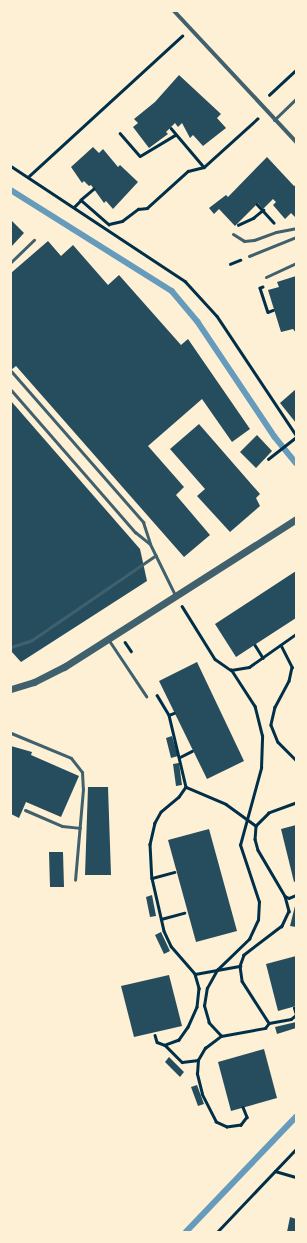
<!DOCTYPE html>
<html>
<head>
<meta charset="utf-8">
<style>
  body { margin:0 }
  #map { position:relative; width:307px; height:1243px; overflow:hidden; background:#fdf0d5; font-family:Mulish,sans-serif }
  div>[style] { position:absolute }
  .stream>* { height:5.5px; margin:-2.75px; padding:0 2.75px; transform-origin:2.75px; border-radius:2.75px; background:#669bbc }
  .building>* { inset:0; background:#264d5e }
  .path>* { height:2.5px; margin:-1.25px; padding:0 1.25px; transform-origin:1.25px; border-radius:1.25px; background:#003049 }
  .service>* { height:3px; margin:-1.5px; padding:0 1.5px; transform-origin:1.5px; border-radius:1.5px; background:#3f606c }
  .minor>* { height:4px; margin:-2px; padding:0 2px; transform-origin:2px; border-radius:2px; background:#3f606c }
  .tertiary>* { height:7px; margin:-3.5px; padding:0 3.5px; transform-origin:3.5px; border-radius:3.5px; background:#3f606c }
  span { translate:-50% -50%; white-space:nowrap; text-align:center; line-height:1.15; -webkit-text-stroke:3px #fdf0d5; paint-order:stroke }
  .frame { position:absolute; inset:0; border:12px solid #fdf0d5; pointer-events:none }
</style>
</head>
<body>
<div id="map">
  <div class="stream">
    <i style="left:11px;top:190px;width:190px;rotate:32.1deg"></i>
    <i style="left:172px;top:291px;width:40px;rotate:50deg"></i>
    <i style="left:198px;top:322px;width:138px;rotate:56.2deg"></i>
    <i style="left:275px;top:437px;width:33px;rotate:51deg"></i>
    <i style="left:186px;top:1232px;width:159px;rotate:-46.3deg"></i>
  </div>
  <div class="building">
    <i style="clip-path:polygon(179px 75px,221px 114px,217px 118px,226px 128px,203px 146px,193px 135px,190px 138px,182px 123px,178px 127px,175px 123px,166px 132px,168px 134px,149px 148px,133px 127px,138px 123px,134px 119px,155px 102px)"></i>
    <i style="clip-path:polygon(93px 147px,99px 153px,103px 149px,118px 167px,120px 165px,138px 182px,113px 209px,106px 201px,104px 203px,91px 185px,89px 186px,84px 181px,82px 183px,71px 167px)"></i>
    <i style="clip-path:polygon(267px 157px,294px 186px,296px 185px,296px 218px,291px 213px,285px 219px,273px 205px,276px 202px,273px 199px,263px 209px,258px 203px,235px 226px,219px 209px,214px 214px,209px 208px,226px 195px,228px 197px)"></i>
    <i style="clip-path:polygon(11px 220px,24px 233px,11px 247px)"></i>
    <i style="clip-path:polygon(48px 241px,61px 256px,73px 245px,108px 285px,119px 275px,181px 345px,188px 339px,250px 429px,232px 442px,202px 399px,148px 446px,184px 487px,176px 495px,210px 535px,184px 557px,16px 366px,11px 370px,11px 273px)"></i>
    <i style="clip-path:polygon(296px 276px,296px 333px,293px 329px,281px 332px,268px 290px,279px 287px,277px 282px)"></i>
    <i style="clip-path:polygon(296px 389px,296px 423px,280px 403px)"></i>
    <i style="clip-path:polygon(11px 401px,140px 549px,147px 581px,21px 662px,11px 651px)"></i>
    <i style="clip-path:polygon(199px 424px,260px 494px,256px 498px,260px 506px,230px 532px,197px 496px,205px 489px,170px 449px)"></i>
    <i style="clip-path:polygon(257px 435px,272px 451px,256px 468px,240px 452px)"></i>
    <i style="clip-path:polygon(296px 571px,296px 618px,236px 657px,215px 624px)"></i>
    <i style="clip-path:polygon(197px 662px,244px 761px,207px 779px,159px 681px)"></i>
    <i style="clip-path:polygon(172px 736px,178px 756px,171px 758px,166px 738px)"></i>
    <i style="clip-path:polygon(11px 746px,32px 752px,31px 755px,79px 776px,61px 817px,26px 802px,19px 818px,11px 814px)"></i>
    <i style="clip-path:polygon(179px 763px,182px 785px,176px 786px,173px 764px)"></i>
    <i style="clip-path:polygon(88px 787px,108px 787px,111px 875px,85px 875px)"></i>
    <i style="clip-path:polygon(296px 825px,296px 881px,294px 882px,281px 829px)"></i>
    <i style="clip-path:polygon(209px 829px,237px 931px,196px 942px,168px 840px)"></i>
    <i style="clip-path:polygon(49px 852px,63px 852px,64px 887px,50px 887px)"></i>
    <i style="clip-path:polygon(152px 895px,156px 916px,150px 917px,146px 897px)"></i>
    <i style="clip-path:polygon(295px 906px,296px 906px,296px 927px,290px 926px)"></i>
    <i style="clip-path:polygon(161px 932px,170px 951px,164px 954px,155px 935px)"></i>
    <i style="clip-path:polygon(296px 956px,296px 1006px,278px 1011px,266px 964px)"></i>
    <i style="clip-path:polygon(169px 975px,182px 1026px,134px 1037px,121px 986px)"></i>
    <i style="clip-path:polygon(296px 1022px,296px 1028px,277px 1034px,275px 1027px)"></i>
    <i style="clip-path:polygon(264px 1049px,277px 1098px,231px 1111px,218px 1062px)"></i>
    <i style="clip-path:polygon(169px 1057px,184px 1072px,180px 1077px,165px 1062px)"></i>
    <i style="clip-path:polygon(197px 1085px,204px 1104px,198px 1106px,191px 1087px)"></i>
    <i style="clip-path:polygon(290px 1217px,296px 1219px,296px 1232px,287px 1232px)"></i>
  </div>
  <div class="path">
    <i style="left:269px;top:95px;width:37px;rotate:-43deg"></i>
    <i style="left:171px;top:128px;width:51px;rotate:49.8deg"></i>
    <i style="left:120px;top:133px;width:30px;rotate:49deg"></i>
    <i style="left:140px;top:156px;width:41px;rotate:-31deg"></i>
    <i style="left:11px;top:166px;width:209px;rotate:33.5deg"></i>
    <i style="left:185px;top:281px;width:47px;rotate:47.6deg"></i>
    <i style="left:217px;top:316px;width:143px;rotate:56.4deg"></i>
    <i style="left:28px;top:177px;width:209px;rotate:-42.5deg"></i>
    <i style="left:94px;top:189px;width:17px;rotate:140deg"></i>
    <i style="left:81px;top:200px;width:37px;rotate:41deg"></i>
    <i style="left:109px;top:224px;width:13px;rotate:-13deg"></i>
    <i style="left:122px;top:221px;width:20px;rotate:-37deg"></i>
    <i style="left:138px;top:209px;width:9px;rotate:-6deg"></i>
    <i style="left:147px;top:208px;width:55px;rotate:-42.1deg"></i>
    <i style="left:188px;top:171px;width:16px;rotate:-14deg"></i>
    <i style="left:204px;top:167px;width:72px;rotate:-42.2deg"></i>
    <i style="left:257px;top:204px;width:25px;rotate:48deg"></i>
    <i style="left:74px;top:207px;width:10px;rotate:-45deg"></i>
    <i style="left:238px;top:225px;width:17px;rotate:-25deg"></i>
    <i style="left:253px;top:218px;width:13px;rotate:-39deg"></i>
    <i style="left:230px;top:264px;width:11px;rotate:-22deg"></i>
    <i style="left:263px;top:287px;width:3px;rotate:162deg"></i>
    <i style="left:260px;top:288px;width:25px;rotate:72deg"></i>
    <i style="left:268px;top:312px;width:5px;rotate:-22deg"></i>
    <i style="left:268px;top:459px;width:36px;rotate:-38deg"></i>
    <i style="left:182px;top:606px;width:62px;rotate:58.1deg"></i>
    <i style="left:215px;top:659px;width:19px;rotate:35deg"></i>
    <i style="left:231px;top:670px;width:18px;rotate:-9deg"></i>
    <i style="left:249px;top:667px;width:57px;rotate:-35.1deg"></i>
    <i style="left:125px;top:642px;width:11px;rotate:56deg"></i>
    <i style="left:255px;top:645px;width:15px;rotate:58deg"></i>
    <i style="left:281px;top:645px;width:25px;rotate:63deg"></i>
    <i style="left:292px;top:667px;width:14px;rotate:102deg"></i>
    <i style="left:289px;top:681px;width:30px;rotate:118deg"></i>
    <i style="left:275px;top:707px;width:18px;rotate:103deg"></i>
    <i style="left:271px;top:725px;width:18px;rotate:68deg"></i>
    <i style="left:278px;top:742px;width:25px;rotate:45deg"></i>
    <i style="left:157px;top:695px;width:23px;rotate:59deg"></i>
    <i style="left:169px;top:715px;width:74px;rotate:76.7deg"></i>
    <i style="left:186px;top:787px;width:12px;rotate:125deg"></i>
    <i style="left:179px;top:797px;width:23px;rotate:140deg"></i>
    <i style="left:161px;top:812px;width:13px;rotate:119deg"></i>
    <i style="left:155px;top:823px;width:22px;rotate:103deg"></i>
    <i style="left:150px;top:844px;width:34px;rotate:87deg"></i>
    <i style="left:152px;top:878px;width:54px;rotate:77.2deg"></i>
    <i style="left:164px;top:931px;width:17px;rotate:65deg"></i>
    <i style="left:171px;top:946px;width:37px;rotate:49deg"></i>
    <i style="left:195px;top:974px;width:15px;rotate:74deg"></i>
    <i style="left:199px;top:988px;width:19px;rotate:96deg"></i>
    <i style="left:197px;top:1007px;width:22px;rotate:114deg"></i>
    <i style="left:188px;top:1027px;width:16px;rotate:125deg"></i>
    <i style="left:179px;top:1040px;width:15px;rotate:160deg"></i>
    <i style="left:169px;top:715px;width:5px;rotate:-22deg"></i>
    <i style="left:180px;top:757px;width:13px;rotate:-27deg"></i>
    <i style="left:186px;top:787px;width:43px;rotate:23deg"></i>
    <i style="left:226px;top:804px;width:37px;rotate:36deg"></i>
    <i style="left:296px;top:803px;width:29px;rotate:160deg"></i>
    <i style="left:269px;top:813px;width:18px;rotate:135deg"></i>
    <i style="left:256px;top:826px;width:13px;rotate:94deg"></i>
    <i style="left:255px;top:839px;width:11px;rotate:75deg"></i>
    <i style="left:258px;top:850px;width:53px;rotate:59.6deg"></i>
    <i style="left:285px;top:896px;width:4px;rotate:27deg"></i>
    <i style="left:289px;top:898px;width:8px;rotate:-23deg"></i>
    <i style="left:152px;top:878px;width:23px;rotate:-15deg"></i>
    <i style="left:285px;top:896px;width:16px;rotate:75deg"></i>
    <i style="left:289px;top:911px;width:17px;rotate:115deg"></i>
    <i style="left:282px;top:926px;width:48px;rotate:142.7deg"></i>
    <i style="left:244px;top:955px;width:12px;rotate:110deg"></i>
    <i style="left:240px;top:966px;width:15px;rotate:82deg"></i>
    <i style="left:242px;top:981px;width:50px;rotate:57.3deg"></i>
    <i style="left:269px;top:1023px;width:22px;rotate:-10deg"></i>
    <i style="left:291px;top:1019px;width:6px;rotate:-39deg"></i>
    <i style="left:296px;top:1015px;width:7px;rotate:-106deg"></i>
    <i style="left:161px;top:919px;width:24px;rotate:-15deg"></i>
    <i style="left:195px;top:974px;width:46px;rotate:-10.1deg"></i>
    <i style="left:155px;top:1035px;width:7px;rotate:74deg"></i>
    <i style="left:157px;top:1042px;width:9px;rotate:21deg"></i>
    <i style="left:165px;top:1045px;width:24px;rotate:45deg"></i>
    <i style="left:182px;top:1062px;width:16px;rotate:-7deg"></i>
    <i style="left:221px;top:1036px;width:18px;rotate:-133deg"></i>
    <i style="left:209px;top:1023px;width:18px;rotate:-106deg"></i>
    <i style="left:204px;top:1006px;width:18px;rotate:-81deg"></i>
    <i style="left:207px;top:988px;width:21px;rotate:-61deg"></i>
    <i style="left:217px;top:970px;width:45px;rotate:-44.1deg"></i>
    <i style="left:249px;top:939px;width:21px;rotate:-65deg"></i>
    <i style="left:258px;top:920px;width:18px;rotate:-87deg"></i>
    <i style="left:259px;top:902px;width:60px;rotate:-108.4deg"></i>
    <i style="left:240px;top:845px;width:80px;rotate:-74.7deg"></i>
    <i style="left:261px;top:768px;width:32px;rotate:-88deg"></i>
    <i style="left:262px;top:736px;width:30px;rotate:-104deg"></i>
    <i style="left:255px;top:707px;width:44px;rotate:-123deg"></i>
    <i style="left:243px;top:1107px;width:11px;rotate:68deg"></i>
    <i style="left:247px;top:1117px;width:10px;rotate:127deg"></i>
    <i style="left:241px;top:1125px;width:14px;rotate:172deg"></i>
    <i style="left:227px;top:1127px;width:12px;rotate:-156deg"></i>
    <i style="left:216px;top:1122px;width:31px;rotate:-117deg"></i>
    <i style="left:202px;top:1094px;width:21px;rotate:-104deg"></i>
    <i style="left:197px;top:1074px;width:14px;rotate:-86deg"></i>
    <i style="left:198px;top:1060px;width:14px;rotate:-60deg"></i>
    <i style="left:205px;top:1048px;width:20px;rotate:-37deg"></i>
    <i style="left:221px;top:1036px;width:45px;rotate:-10.3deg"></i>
    <i style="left:265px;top:1028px;width:6px;rotate:-51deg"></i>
    <i style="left:275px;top:1171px;width:22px;rotate:16deg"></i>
    <i style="left:217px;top:1232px;width:115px;rotate:-46.4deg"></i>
  </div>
  <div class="service">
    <i style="left:274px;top:120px;width:30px;rotate:-44deg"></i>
    <i style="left:233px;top:234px;width:13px;rotate:32deg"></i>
    <i style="left:244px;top:241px;width:10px;rotate:-6deg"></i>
    <i style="left:254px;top:240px;width:23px;rotate:-20deg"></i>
    <i style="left:276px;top:232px;width:20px;rotate:-11deg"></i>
    <i style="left:249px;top:256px;width:51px;rotate:-22deg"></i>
    <i style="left:11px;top:262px;width:32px;rotate:-44deg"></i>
    <i style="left:266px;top:277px;width:33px;rotate:-25deg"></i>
    <i style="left:11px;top:371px;width:201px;rotate:48.8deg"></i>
    <i style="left:143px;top:522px;width:23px;rotate:72deg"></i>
    <i style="left:150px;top:544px;width:57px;rotate:63.9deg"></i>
    <i style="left:11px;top:390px;width:189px;rotate:48.9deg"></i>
    <i style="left:135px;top:532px;width:19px;rotate:39deg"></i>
    <i style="left:108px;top:639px;width:69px;rotate:56.3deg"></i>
    <i style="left:11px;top:647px;width:22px;rotate:-18deg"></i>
    <i style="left:32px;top:640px;width:150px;rotate:-34.4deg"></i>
    <i style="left:11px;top:733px;width:65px;rotate:22.6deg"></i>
    <i style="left:71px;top:758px;width:18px;rotate:52deg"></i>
    <i style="left:82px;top:772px;width:17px;rotate:87deg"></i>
    <i style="left:83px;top:789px;width:91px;rotate:95deg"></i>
    <i style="left:25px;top:810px;width:40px;rotate:23.4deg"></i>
    <i style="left:62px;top:826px;width:18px;rotate:6deg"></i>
  </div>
  <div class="minor">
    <i style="left:174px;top:11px;width:179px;rotate:47deg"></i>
  </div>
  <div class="tertiary">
    <i style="left:11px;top:689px;width:24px;rotate:-17deg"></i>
    <i style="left:34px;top:682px;width:34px;rotate:-27deg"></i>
    <i style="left:64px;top:667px;width:275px;rotate:-32.5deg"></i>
  </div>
  <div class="frame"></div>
</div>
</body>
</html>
